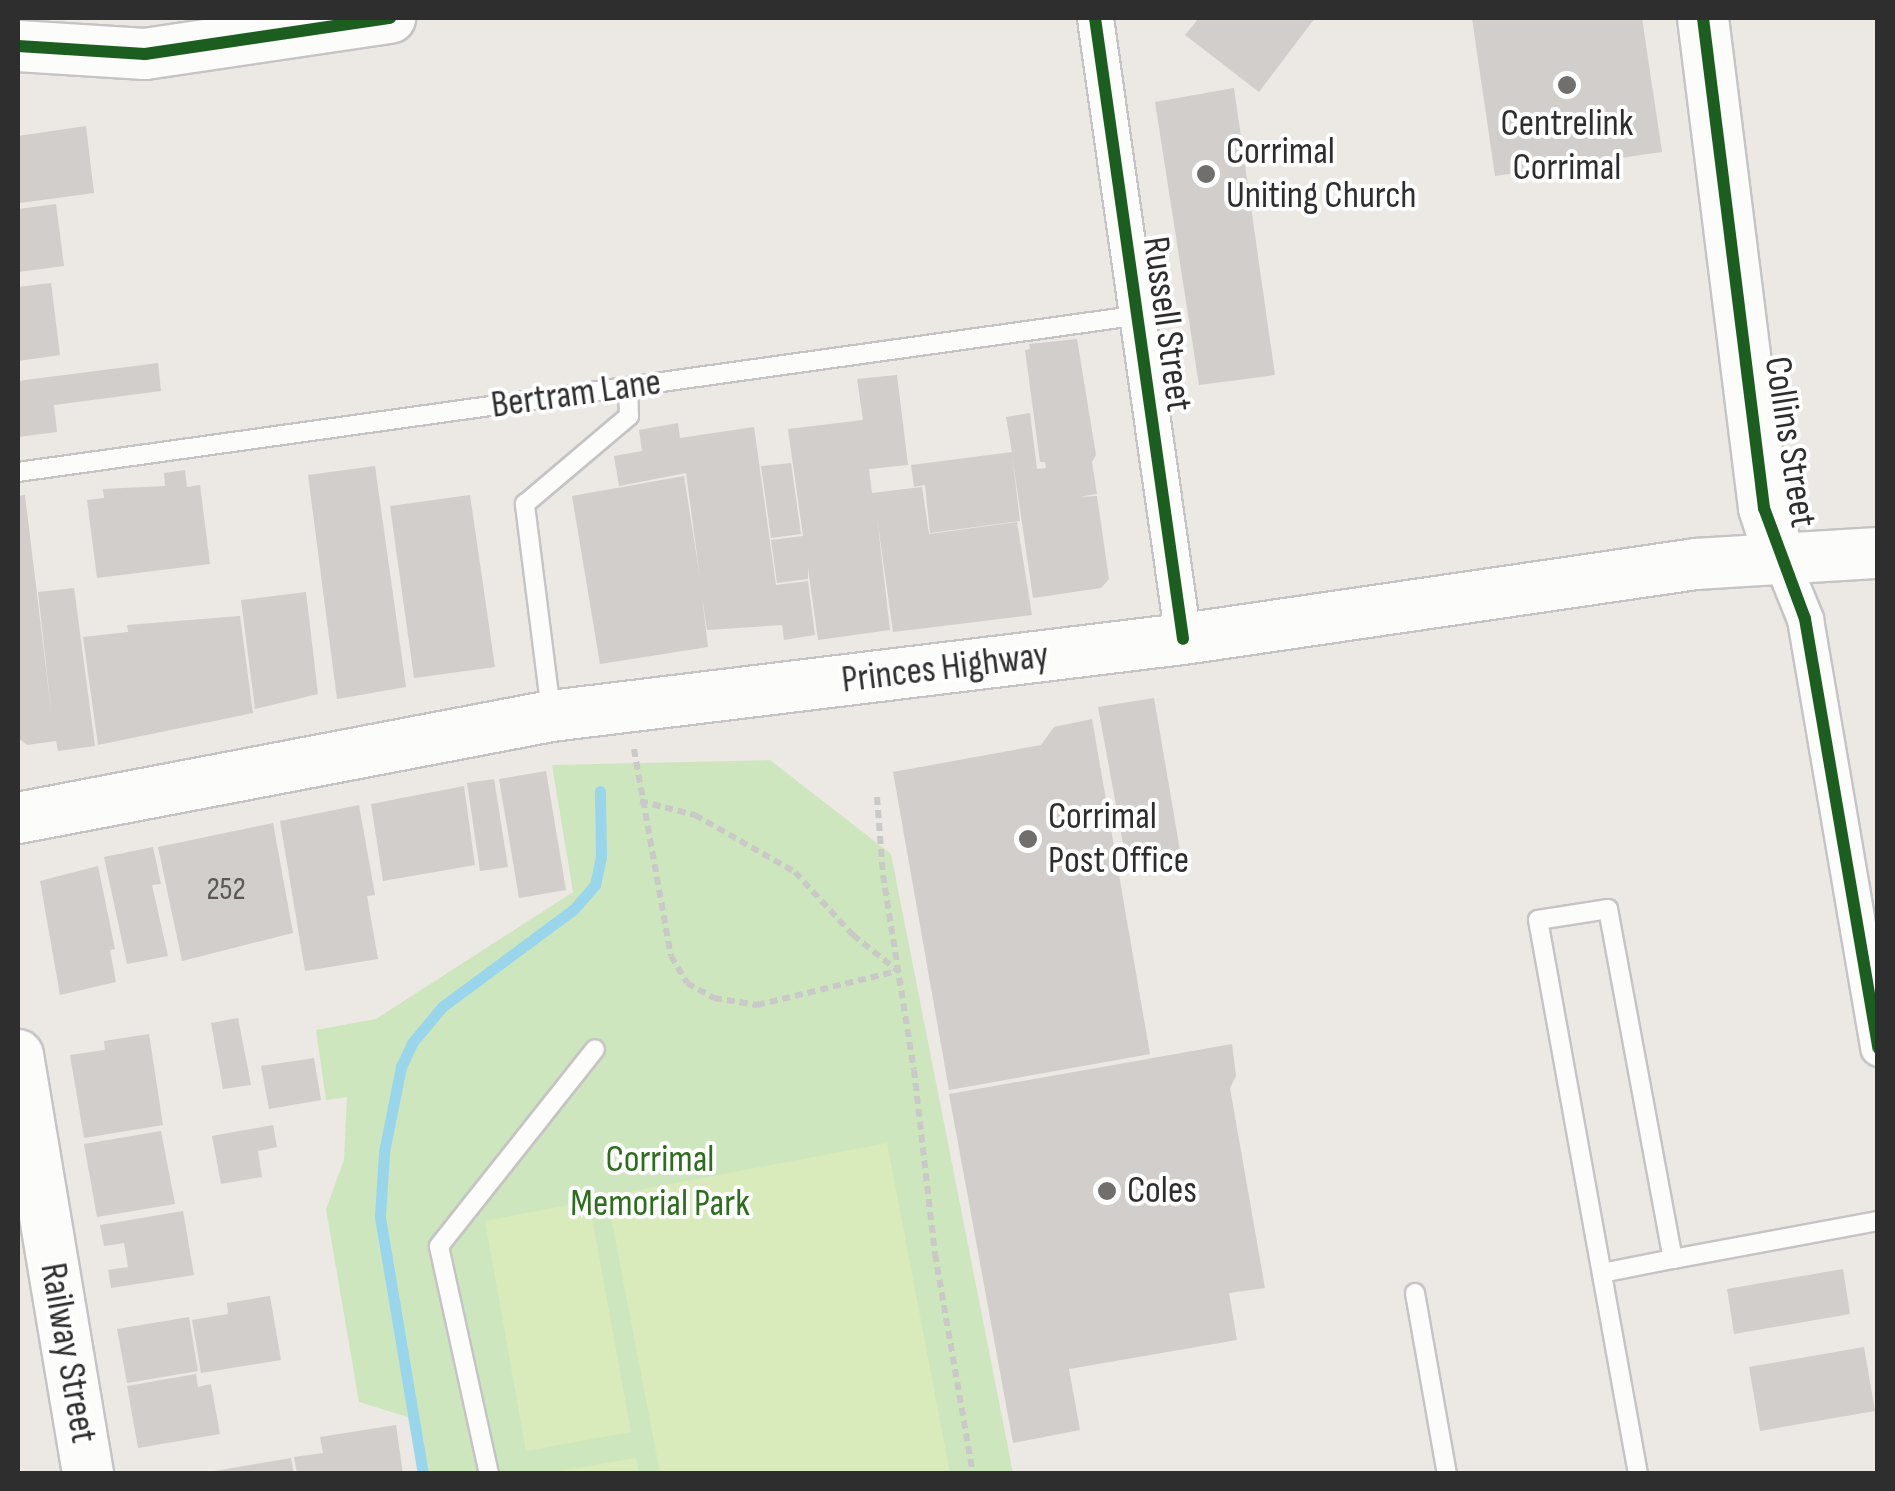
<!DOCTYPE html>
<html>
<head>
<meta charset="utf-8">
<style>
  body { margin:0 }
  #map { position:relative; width:1895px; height:1491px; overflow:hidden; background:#ece8e4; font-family:"Sofia Sans Condensed",sans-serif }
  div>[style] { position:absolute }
  .green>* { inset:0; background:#cee6be }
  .pitch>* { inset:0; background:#d9eabb }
  .stream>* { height:11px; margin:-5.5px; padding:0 5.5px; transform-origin:5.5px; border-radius:5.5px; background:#99d6ec }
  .building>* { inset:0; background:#d1cecb }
  .path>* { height:6px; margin-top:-3px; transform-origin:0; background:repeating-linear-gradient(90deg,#c9c9c8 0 8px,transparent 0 13px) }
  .roads { filter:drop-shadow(2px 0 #c5c4c5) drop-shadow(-2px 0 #c5c4c5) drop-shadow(0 2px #c5c4c5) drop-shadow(0 -2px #c5c4c5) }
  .lane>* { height:18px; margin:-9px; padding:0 9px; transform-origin:9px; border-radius:9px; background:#fcfcfb }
  .street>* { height:35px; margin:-17.5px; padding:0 17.5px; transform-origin:17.5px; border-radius:17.5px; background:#fcfcfb }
  .secondary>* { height:50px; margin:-25px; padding:0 25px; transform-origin:25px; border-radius:25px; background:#fcfcfb }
  .cycleway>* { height:12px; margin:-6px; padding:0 6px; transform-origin:6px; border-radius:6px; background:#1b5e20 }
  .dots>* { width:28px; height:28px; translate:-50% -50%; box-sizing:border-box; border:5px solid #fff; border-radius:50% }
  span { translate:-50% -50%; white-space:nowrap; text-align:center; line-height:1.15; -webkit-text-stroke:8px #fff; paint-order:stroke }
  .number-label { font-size:32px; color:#585857 }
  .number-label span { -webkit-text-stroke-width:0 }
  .poi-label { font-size:38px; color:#2e2e2e }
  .left { translate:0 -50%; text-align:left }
  .street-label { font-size:38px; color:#2e2e2e }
  .park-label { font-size:38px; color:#2c6e1b }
  .frame { position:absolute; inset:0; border:20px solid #2e2e2e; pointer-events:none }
</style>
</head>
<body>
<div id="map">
  <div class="green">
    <i style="clip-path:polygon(770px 760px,891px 854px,1013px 1473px,420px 1473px,408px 1417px,359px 1402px,326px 1209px,344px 1160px,347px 1097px,326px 1100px,316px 1030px,376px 1019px,573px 892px,552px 765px)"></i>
  </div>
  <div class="pitch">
    <i style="clip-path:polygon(887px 1143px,950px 1473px,660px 1473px,607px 1196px)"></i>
    <i style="clip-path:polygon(589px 1201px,631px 1432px,526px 1451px,485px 1221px)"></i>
    <i style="clip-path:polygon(636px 1458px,639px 1473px,547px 1473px)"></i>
  </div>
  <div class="stream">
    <i style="left:423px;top:1474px;width:262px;rotate:-99.5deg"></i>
    <i style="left:380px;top:1216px;width:64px;rotate:-86.4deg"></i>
    <i style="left:384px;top:1152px;width:87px;rotate:-78.7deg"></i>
    <i style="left:401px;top:1067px;width:26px;rotate:-65deg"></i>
    <i style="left:412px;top:1043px;width:47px;rotate:-50.2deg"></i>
    <i style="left:442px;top:1007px;width:164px;rotate:-36.6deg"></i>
    <i style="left:574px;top:909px;width:32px;rotate:-49deg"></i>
    <i style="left:595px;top:885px;width:29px;rotate:-78deg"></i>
    <i style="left:601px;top:857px;width:66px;rotate:-90.9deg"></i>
  </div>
  <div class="building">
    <i style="clip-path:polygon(1199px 18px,1315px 18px,1259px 92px,1185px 35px)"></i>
    <i style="clip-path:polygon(1472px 18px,1642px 18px,1662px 152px,1495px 176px)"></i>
    <i style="clip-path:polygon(1234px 88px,1275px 375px,1199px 385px,1155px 102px)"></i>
    <i style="clip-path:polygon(86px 126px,94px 193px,20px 203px,18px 136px)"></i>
    <i style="clip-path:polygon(56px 204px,64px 266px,19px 272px,18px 209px)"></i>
    <i style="clip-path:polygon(51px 283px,60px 355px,18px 361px,18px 287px)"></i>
    <i style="clip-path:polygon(1077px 339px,1096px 455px,1092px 462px,1097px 494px,1079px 497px,1097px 496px,1109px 579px,1101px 588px,1033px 598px,1012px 455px,1020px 521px,930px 533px,925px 485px,914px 487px,911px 465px,1012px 452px,1006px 417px,1030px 413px,1037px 469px,1046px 468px,1045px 462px,1040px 462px,1025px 350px,1030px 349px,1029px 344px)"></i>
    <i style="clip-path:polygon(158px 363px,161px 391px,54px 405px,57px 432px,18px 437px,18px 381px)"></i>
    <i style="clip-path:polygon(897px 375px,908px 465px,869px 469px,872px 493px,922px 487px,929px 534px,1017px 522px,1032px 615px,893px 632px,877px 518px,890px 630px,818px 640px,808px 568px,808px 579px,777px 583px,771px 540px,803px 536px,788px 429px,863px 420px,857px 379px)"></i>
    <i style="clip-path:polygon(678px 423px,680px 438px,754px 427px,776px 585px,808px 581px,815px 635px,784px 640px,782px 625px,707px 630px,702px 596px,708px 647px,600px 664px,572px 496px,684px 476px,700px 578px,686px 473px,619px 486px,614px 456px,642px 451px,639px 430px)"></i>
    <i style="clip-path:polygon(791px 463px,801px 534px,771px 538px,761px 466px)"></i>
    <i style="clip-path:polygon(375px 466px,406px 687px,337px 699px,308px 475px)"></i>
    <i style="clip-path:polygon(185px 470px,187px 487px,200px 485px,210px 564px,97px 578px,87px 500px,104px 498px,103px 489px,165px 486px,164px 473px)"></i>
    <i style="clip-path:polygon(25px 495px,52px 718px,38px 592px,74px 588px,95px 746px,58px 751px,56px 741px,27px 745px,18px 738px,18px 496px)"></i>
    <i style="clip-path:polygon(470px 495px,495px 667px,414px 678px,390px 506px)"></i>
    <i style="clip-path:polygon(306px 592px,318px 694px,255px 709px,241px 600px)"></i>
    <i style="clip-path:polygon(240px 616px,253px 713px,98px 745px,83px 637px,128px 632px,127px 625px)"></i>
    <i style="clip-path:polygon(1154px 698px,1182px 862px,1128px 871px,1098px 707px)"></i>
    <i style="clip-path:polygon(1092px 719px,1150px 1054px,949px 1090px,893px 772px,1041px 745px,1054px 727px)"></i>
    <i style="clip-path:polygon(546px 771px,566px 890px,519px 898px,499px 779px)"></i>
    <i style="clip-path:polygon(494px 779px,508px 867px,480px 871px,467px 783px)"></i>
    <i style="clip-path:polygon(464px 786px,475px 865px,383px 881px,371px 804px)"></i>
    <i style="clip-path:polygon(359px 805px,375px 895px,367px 896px,378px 959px,305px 971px,280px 821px)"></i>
    <i style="clip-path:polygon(273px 823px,293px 933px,182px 961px,158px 847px)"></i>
    <i style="clip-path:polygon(153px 847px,161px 884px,152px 885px,168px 956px,127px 964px,104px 857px)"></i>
    <i style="clip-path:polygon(98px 866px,115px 949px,110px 950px,116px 982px,60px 995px,40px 881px)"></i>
    <i style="clip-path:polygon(238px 1018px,251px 1085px,223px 1089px,211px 1023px)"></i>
    <i style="clip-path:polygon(149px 1034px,163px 1125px,84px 1138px,70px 1055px,105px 1050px,104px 1041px)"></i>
    <i style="clip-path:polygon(1232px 1044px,1236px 1076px,1230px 1088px,1265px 1288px,1229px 1293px,1237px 1340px,1069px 1369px,1080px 1430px,1013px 1443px,949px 1094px)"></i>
    <i style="clip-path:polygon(314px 1058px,321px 1100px,269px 1109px,261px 1066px)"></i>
    <i style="clip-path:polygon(273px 1125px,277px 1147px,258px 1151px,262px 1177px,221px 1184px,212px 1136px)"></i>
    <i style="clip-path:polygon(161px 1131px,175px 1204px,97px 1217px,84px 1144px)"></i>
    <i style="clip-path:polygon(183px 1211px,194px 1275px,111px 1288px,108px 1270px,128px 1267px,124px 1243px,104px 1246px,100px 1225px)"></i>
    <i style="clip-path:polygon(1843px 1269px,1850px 1314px,1734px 1334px,1727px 1289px)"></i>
    <i style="clip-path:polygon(270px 1296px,281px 1360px,201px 1373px,192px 1320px,228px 1314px,227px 1303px)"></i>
    <i style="clip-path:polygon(189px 1317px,198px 1371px,127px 1383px,117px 1329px)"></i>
    <i style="clip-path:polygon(1864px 1347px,1875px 1411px,1760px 1431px,1749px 1367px)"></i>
    <i style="clip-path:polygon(196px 1374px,198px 1387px,211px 1384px,220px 1434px,138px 1448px,127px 1386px)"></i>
    <i style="clip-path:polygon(396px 1425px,403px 1474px,297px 1474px,294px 1457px,323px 1453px,320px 1437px)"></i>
    <i style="clip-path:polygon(291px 1458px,294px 1474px,214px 1474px,214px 1471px)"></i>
  </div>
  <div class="path">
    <i style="left:634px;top:749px;width:210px;rotate:79.9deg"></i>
    <i style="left:671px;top:956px;width:31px;rotate:59deg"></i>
    <i style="left:687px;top:983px;width:31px;rotate:29deg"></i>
    <i style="left:714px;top:998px;width:44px;rotate:9.2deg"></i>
    <i style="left:757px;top:1005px;width:145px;rotate:-13.6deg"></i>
    <i style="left:877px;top:797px;width:78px;rotate:85.6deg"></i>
    <i style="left:883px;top:875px;width:197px;rotate:81deg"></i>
    <i style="left:914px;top:1070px;width:185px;rotate:83.5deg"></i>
    <i style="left:935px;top:1254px;width:223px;rotate:80.2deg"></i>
    <i style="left:640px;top:801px;width:57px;rotate:14.3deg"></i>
    <i style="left:695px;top:815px;width:115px;rotate:29.7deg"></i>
    <i style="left:795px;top:872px;width:86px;rotate:47.4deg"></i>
    <i style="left:853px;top:935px;width:56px;rotate:38.5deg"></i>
  </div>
  <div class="roads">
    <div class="lane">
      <i style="left:18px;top:472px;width:1127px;rotate:-7.96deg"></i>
      <i style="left:551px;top:711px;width:209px;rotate:-97.2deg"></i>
      <i style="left:525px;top:504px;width:136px;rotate:-40.2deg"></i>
      <i style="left:629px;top:416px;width:29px;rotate:-92deg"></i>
      <i style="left:1602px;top:1273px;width:72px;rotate:-11.2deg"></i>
      <i style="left:1415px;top:1293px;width:184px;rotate:80deg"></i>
      <i style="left:489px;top:1474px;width:233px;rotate:-102.4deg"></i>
      <i style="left:439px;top:1246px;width:251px;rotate:-51.6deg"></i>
      <i style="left:1638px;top:1474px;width:563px;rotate:-100.23deg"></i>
      <i style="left:1538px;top:920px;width:71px;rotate:-8.9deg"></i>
      <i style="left:1608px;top:909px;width:356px;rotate:79.5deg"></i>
      <i style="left:1673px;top:1259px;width:208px;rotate:-10.5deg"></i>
    </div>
    <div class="street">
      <i style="left:1095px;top:18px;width:627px;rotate:81.93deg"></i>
      <i style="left:1780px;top:557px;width:67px;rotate:68deg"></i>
      <i style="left:1805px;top:619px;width:435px;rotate:80.3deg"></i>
    </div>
    <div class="secondary">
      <i style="left:1703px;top:18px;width:494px;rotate:82.9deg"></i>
      <i style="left:1764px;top:508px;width:52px;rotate:71.9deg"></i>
      <i style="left:18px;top:46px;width:127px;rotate:3.6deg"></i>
      <i style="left:145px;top:54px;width:248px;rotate:-8.4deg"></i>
      <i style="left:18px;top:818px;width:543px;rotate:-10.83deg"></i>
      <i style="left:551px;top:716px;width:637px;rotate:-6.95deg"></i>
      <i style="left:1183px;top:639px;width:518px;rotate:-8.32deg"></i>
      <i style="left:1696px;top:564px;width:182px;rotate:-3.5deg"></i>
      <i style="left:18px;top:1055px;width:425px;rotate:80.5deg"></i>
    </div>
  </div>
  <div class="cycleway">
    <i style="left:1095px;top:18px;width:627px;rotate:81.93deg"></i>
    <i style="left:1703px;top:18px;width:494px;rotate:82.9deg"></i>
    <i style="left:1764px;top:508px;width:118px;rotate:69.7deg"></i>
    <i style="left:1805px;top:619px;width:435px;rotate:80.3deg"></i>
    <i style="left:18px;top:46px;width:127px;rotate:3.6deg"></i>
    <i style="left:145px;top:54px;width:248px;rotate:-8.4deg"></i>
  </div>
  <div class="dots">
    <i style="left:1567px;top:85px;background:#706f6e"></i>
    <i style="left:1206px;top:174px;background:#706f6e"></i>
    <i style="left:1028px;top:839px;background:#706f6e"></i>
    <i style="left:1107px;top:1191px;background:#706f6e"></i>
  </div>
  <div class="number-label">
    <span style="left:226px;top:890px">252</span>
  </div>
  <div class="poi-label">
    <span style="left:1567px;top:146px">Centrelink<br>Corrimal</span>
    <span class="left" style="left:1226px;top:174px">Corrimal<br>Uniting Church</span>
    <span class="left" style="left:1048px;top:839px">Corrimal<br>Post Office</span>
    <span class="left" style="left:1127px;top:1191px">Coles</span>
  </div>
  <div class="street-label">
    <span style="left:1167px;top:324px;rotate:82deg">Russell Street</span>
    <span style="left:576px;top:394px;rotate:-8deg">Bertram Lane</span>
    <span style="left:1790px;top:442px;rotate:81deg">Collins Street</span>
    <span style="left:945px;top:668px;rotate:-7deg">Princes Highway</span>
    <span style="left:68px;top:1353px;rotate:80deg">Railway Street</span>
  </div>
  <div class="park-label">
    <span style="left:660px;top:1182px">Corrimal<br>Memorial Park</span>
  </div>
  <div class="frame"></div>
</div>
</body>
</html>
